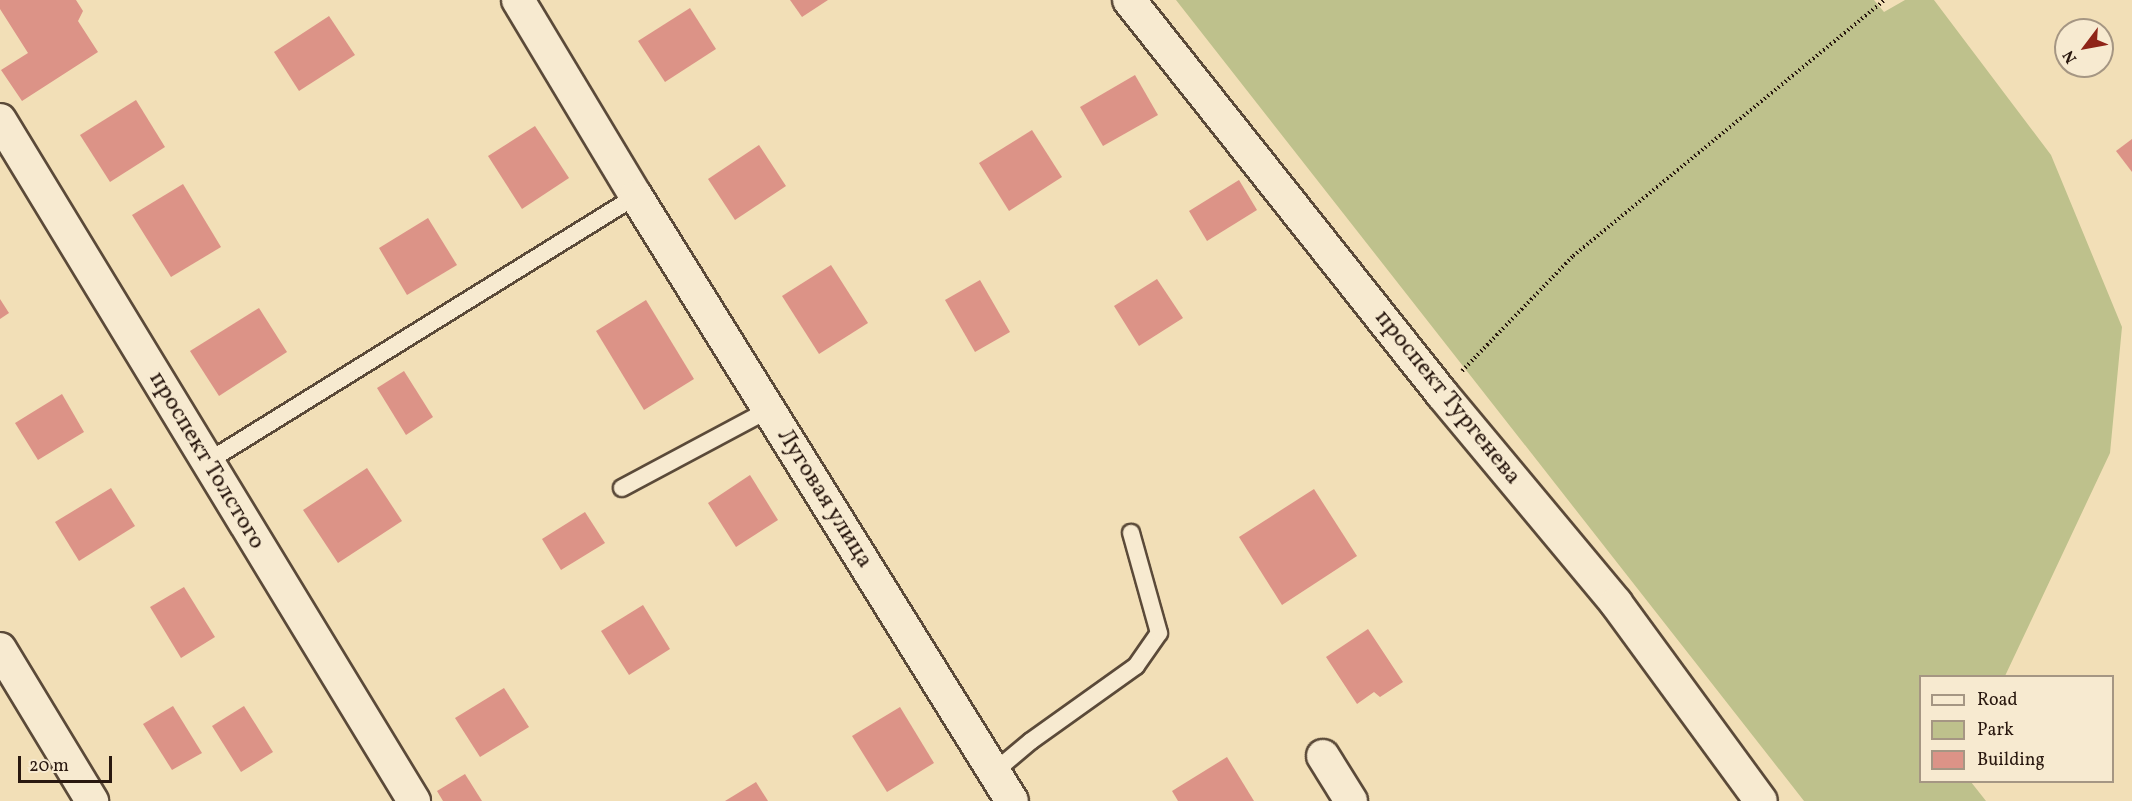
<!DOCTYPE html>
<html>
<head>
<meta charset="utf-8">
<style>
  body { margin:0 }
  #map { position:relative; width:2132px; height:801px; overflow:hidden; background:#f2dfb7; font-family:Vollkorn,serif }
  div>[style] { position:absolute }
  .green>* { inset:0; background:#bec18c }
  .building>* { inset:0; background:#dc9387 }
  .path>* { height:4px; margin-top:-2px; transform-origin:0; background:repeating-linear-gradient(90deg,#29180f 0 1.5px,transparent 0 4.5px) }
  .roads { filter:drop-shadow(2px 0 #5b4a39) drop-shadow(-2px 0 #5b4a39) drop-shadow(0 2px #5b4a39) drop-shadow(0 -2px #5b4a39) }
  .service>* { height:16px; margin:-8px; padding:0 8px; transform-origin:8px; border-radius:8px; background:#f7ead0 }
  .minor>* { height:32px; margin:-16px; padding:0 16px; transform-origin:16px; border-radius:16px; background:#f7ead0 }
  span { translate:-50% -50%; white-space:nowrap; text-align:center; line-height:1.15; -webkit-text-stroke:4.5px #f7ead0; paint-order:stroke }
  .street-label { font-size:24px; color:#29180f }
  .legend { position:absolute; left:1919px; top:675px; width:195px; height:108px; box-sizing:border-box; background:#f7ead0; border:2px solid #a59683; margin:0; padding:8px 10px; list-style:none; font-size:18px; color:#29180f }
  .legend li { display:flex; align-items:center; gap:12px; height:30px }
  .legend b { width:30px; border:2px solid #a59683 }
  .north { position:absolute; left:2054px; top:18px; width:60px; height:60px; box-sizing:border-box; background:#f7ead0; border:2px solid #a59683; border-radius:50%; rotate:238deg; font-size:16px; font-weight:700; line-height:24px; text-align:center; color:#29180f }
  .north::after { content:''; display:block; margin:auto; width:21px; height:27px; background:#8f2418; clip-path:polygon(50% 0,100% 100%,50% 72%,0 100%) }
  .scale { position:absolute; left:18px; top:756px; width:94px; height:27px; box-sizing:border-box; border:3px solid #29180f; border-top:0; padding-left:8px; font-size:18px; line-height:21px; white-space:nowrap; color:#29180f; -webkit-text-stroke:4px #f7ead0; paint-order:stroke }
</style>
</head>
<body>
<div id="map">
  <div class="green">
    <i style="clip-path:polygon(1176px 0,1874px 0,1884px 12px,1905px 0,1934px 0,2051px 155px,2122px 327px,2110px 453px,2005px 676px,1920px 676px,1920px 782px,1971px 782px,1986px 801px,1804px 801px)"></i>
  </div>
  <div class="building">
    <i style="clip-path:polygon(0 0,76px 0,83px 11px,78px 21px,98px 52px,22px 101px,1px 70px,28px 53px,0 9px)"></i>
    <i style="clip-path:polygon(790px 0,828px 0,802px 17px)"></i>
    <i style="clip-path:polygon(690px 8px,716px 49px,665px 82px,638px 41px)"></i>
    <i style="clip-path:polygon(329px 16px,355px 55px,299px 91px,274px 52px)"></i>
    <i style="clip-path:polygon(1135px 75px,1158px 115px,1103px 146px,1080px 107px)"></i>
    <i style="clip-path:polygon(136px 100px,165px 147px,110px 182px,80px 135px)"></i>
    <i style="clip-path:polygon(535px 126px,569px 178px,522px 209px,488px 156px)"></i>
    <i style="clip-path:polygon(1032px 130px,1062px 177px,1009px 211px,979px 163px)"></i>
    <i style="clip-path:polygon(2132px 139px,2132px 172px,2116px 151px)"></i>
    <i style="clip-path:polygon(759px 145px,786px 186px,735px 220px,708px 179px)"></i>
    <i style="clip-path:polygon(1239px 180px,1257px 210px,1207px 241px,1189px 211px)"></i>
    <i style="clip-path:polygon(183px 184px,221px 247px,171px 277px,132px 215px)"></i>
    <i style="clip-path:polygon(428px 218px,457px 265px,407px 295px,379px 248px)"></i>
    <i style="clip-path:polygon(831px 265px,868px 323px,819px 354px,782px 296px)"></i>
    <i style="clip-path:polygon(1157px 279px,1183px 318px,1139px 346px,1114px 306px)"></i>
    <i style="clip-path:polygon(980px 280px,1010px 332px,975px 352px,945px 300px)"></i>
    <i style="clip-path:polygon(0 299px,9px 313px,0 319px)"></i>
    <i style="clip-path:polygon(646px 300px,694px 379px,644px 410px,596px 331px)"></i>
    <i style="clip-path:polygon(259px 308px,287px 352px,219px 396px,190px 351px)"></i>
    <i style="clip-path:polygon(404px 371px,433px 417px,406px 435px,377px 388px)"></i>
    <i style="clip-path:polygon(62px 394px,84px 432px,38px 460px,15px 423px)"></i>
    <i style="clip-path:polygon(367px 468px,402px 521px,338px 563px,303px 510px)"></i>
    <i style="clip-path:polygon(750px 475px,778px 520px,736px 547px,708px 503px)"></i>
    <i style="clip-path:polygon(111px 488px,135px 526px,79px 561px,55px 522px)"></i>
    <i style="clip-path:polygon(1314px 489px,1357px 556px,1282px 605px,1239px 537px)"></i>
    <i style="clip-path:polygon(585px 512px,605px 543px,561px 570px,542px 539px)"></i>
    <i style="clip-path:polygon(184px 587px,215px 637px,181px 658px,150px 607px)"></i>
    <i style="clip-path:polygon(643px 605px,670px 649px,629px 675px,601px 631px)"></i>
    <i style="clip-path:polygon(1368px 629px,1403px 682px,1380px 697px,1374px 692px,1357px 704px,1326px 657px)"></i>
    <i style="clip-path:polygon(504px 688px,529px 727px,480px 757px,455px 718px)"></i>
    <i style="clip-path:polygon(173px 706px,202px 753px,172px 770px,143px 724px)"></i>
    <i style="clip-path:polygon(244px 706px,273px 752px,241px 772px,212px 726px)"></i>
    <i style="clip-path:polygon(900px 707px,934px 763px,887px 792px,852px 736px)"></i>
    <i style="clip-path:polygon(1227px 757px,1254px 801px,1178px 801px,1172px 791px)"></i>
    <i style="clip-path:polygon(465px 774px,482px 801px,443px 801px,437px 791px)"></i>
    <i style="clip-path:polygon(756px 782px,768px 801px,725px 801px)"></i>
  </div>
  <div class="path">
    <i style="left:1462px;top:371px;width:160px;rotate:-46deg"></i>
    <i style="left:1573px;top:256px;width:404px;rotate:-39.4deg"></i>
  </div>
  <div class="roads">
    <div class="service">
      <i style="left:207px;top:462px;width:505px;rotate:-31.8deg"></i>
      <i style="left:622px;top:488px;width:166px;rotate:-28.1deg"></i>
      <i style="left:994px;top:772px;width:48px;rotate:-40deg"></i>
      <i style="left:1031px;top:741px;width:129px;rotate:-35.5deg"></i>
      <i style="left:1136px;top:666px;width:40px;rotate:-55.1deg"></i>
      <i style="left:1159px;top:633px;width:104px;rotate:-105.6deg"></i>
    </div>
    <div class="minor">
      <i style="left:518px;top:0;width:229px;rotate:59deg"></i>
      <i style="left:636px;top:196px;width:712px;rotate:58.14deg"></i>
      <i style="left:1129px;top:0;width:503px;rotate:51.54deg"></i>
      <i style="left:1442px;top:394px;width:272px;rotate:50.2deg"></i>
      <i style="left:1616px;top:603px;width:245px;rotate:53.8deg"></i>
      <i style="left:0;top:120px;width:797px;rotate:58.7deg"></i>
      <i style="left:0;top:649px;width:178px;rotate:58.8deg"></i>
      <i style="left:1323px;top:756px;width:53px;rotate:58.1deg"></i>
    </div>
  </div>
  <div class="street-label">
    <span style="left:1447px;top:398px;rotate:51deg">проспект Тургенева</span>
    <span style="left:206px;top:461px;rotate:59deg">проспект Толстого</span>
    <span style="left:824px;top:499px;rotate:58deg">Луговая улица</span>
  </div>
  <ul class="legend">
  <li><b style="height:8px;background:#f7ead0"></b>Road</li>
  <li><b style="height:16px;background:#bec18c"></b>Park</li>
  <li><b style="height:16px;background:#dc9387"></b>Building</li>
  </ul>
  <div class="north">N</div>
  <div class="scale">20 m</div>
</div>
</body>
</html>
